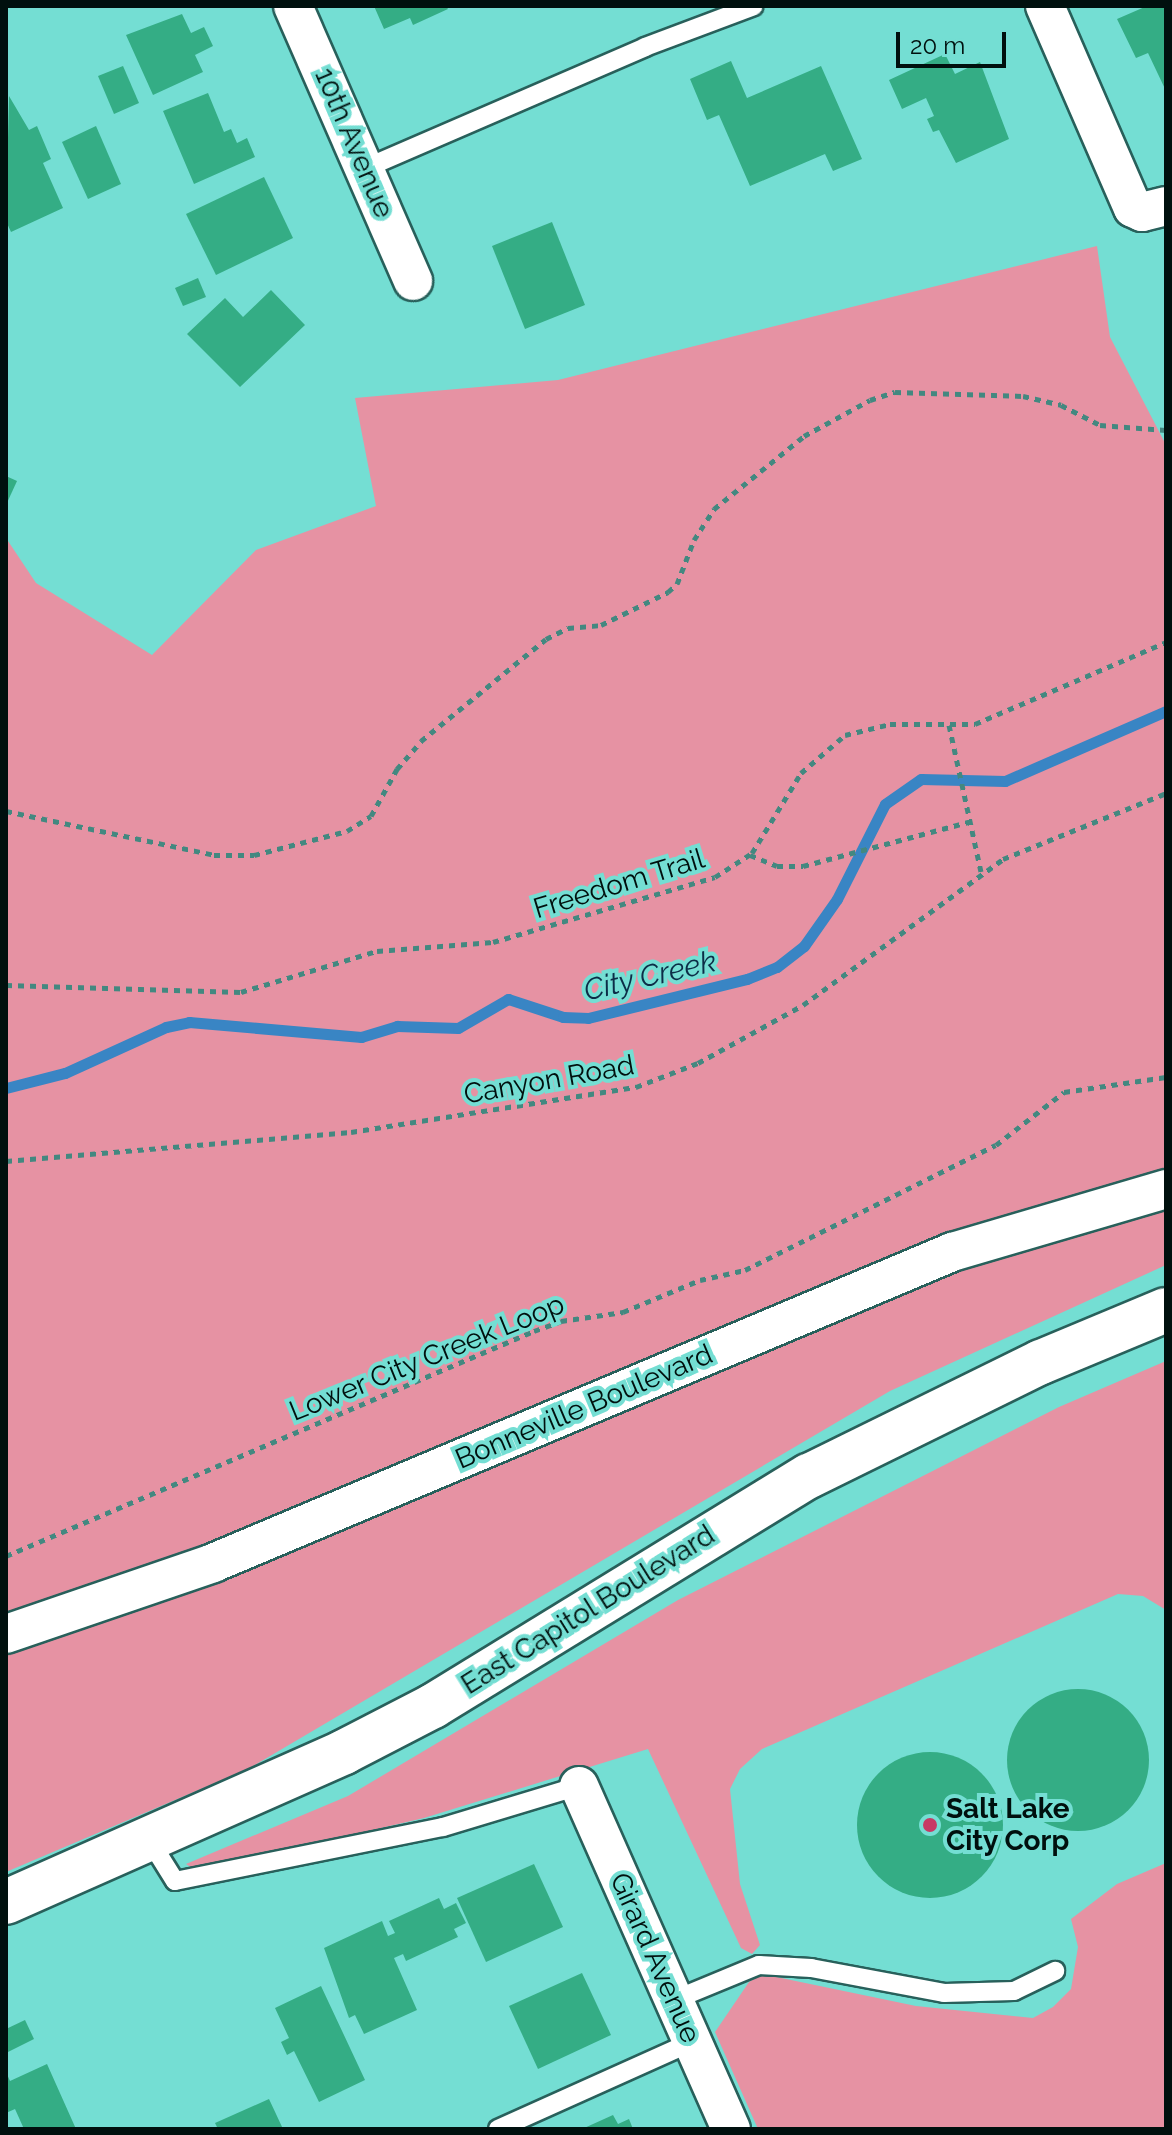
<!DOCTYPE html>
<html>
<head>
<meta charset="utf-8">
<style>
  body { margin:0 }
  #map { position:relative; width:1172px; height:2135px; overflow:hidden; background:#74ded3; font-family:Raleway,sans-serif }
  div>[style] { position:absolute }
  .green>* { inset:0; background:#e692a3 }
  .stream>* { height:11px; margin:-5.5px; padding:0 5.5px; transform-origin:5.5px; border-radius:5.5px; background:#3985c4 }
  .building>* { inset:0; background:#34ad85 }
  .round { border-radius:50% }
  .path>* { height:5px; margin-top:-2.5px; transform-origin:0; background:repeating-linear-gradient(90deg,#438880 0 6px,transparent 0 12px) }
  .roads { filter:drop-shadow(2px 0 #28605b) drop-shadow(-2px 0 #28605b) drop-shadow(0 2px #28605b) drop-shadow(0 -2px #28605b) }
  .service>* { height:18px; margin:-9px; padding:0 9px; transform-origin:9px; border-radius:9px; background:#fff }
  .minor>* { height:38px; margin:-19px; padding:0 19px; transform-origin:19px; border-radius:19px; background:#fff }
  .tertiary>* { height:44px; margin:-22px; padding:0 22px; transform-origin:22px; border-radius:22px; background:#fff }
  .dots>* { width:22px; height:22px; translate:-50% -50%; box-sizing:border-box; border:4px solid #74ded3; border-radius:50% }
  span { translate:-50% -50%; white-space:nowrap; text-align:center; line-height:1.15; -webkit-text-stroke:8px #74ded3; paint-order:stroke }
  .street-label { font-size:28px; color:#00100e }
  .poi-label { font-size:28px; color:#00100e; font-weight:700 }
  .left { translate:0 -50%; text-align:left }
  .water-label { font-size:30px; color:#0c2d47; font-style:italic }
  .frame { position:absolute; inset:0; border:8px solid #00100e; pointer-events:none }
  .scale { position:absolute; left:896px; top:32px; width:110px; height:36px; box-sizing:border-box; border:4px solid #00100e; border-top:0; padding-left:10px; font-size:24px; line-height:28px; white-space:nowrap; color:#00100e; -webkit-text-stroke:6px #74ded3; paint-order:stroke }
</style>
</head>
<body>
<div id="map">
  <div class="green">
    <i style="clip-path:polygon(1097px 246px,1110px 337px,1166px 445px,1166px 1265px,890px 1391px,248px 1769px,6px 1872px,6px 538px,36px 583px,152px 655px,256px 550px,376px 506px,355px 398px,558px 380px)"></i>
    <i style="clip-path:polygon(1166px 1361px,1166px 1610px,1143px 1596px,1118px 1594px,762px 1749px,740px 1769px,730px 1789px,740px 1884px,760px 1945px,752px 1954px,741px 1948px,648px 1749px,424px 1818px,197px 1871px,186px 1864px,348px 1796px,678px 1600px,1059px 1407px)"></i>
    <i style="clip-path:polygon(1166px 1863px,1166px 2129px,758px 2129px,715px 2032px,749px 1982px,762px 1974px,916px 2006px,1033px 2018px,1053px 2007px,1071px 1989px,1078px 1947px,1071px 1919px,1117px 1884px)"></i>
  </div>
  <div class="stream">
    <i style="left:6px;top:1088px;width:61px;rotate:-14.3deg"></i>
    <i style="left:65px;top:1073px;width:111px;rotate:-24.5deg"></i>
    <i style="left:166px;top:1027px;width:24px;rotate:-12deg"></i>
    <i style="left:189px;top:1022px;width:173px;rotate:5deg"></i>
    <i style="left:361px;top:1037px;width:38px;rotate:-17deg"></i>
    <i style="left:397px;top:1026px;width:61px;rotate:1.9deg"></i>
    <i style="left:458px;top:1028px;width:58px;rotate:-30.1deg"></i>
    <i style="left:508px;top:999px;width:58px;rotate:18.1deg"></i>
    <i style="left:563px;top:1017px;width:25px;rotate:2deg"></i>
    <i style="left:588px;top:1018px;width:164px;rotate:-13.8deg"></i>
    <i style="left:747px;top:979px;width:32px;rotate:-22deg"></i>
    <i style="left:777px;top:967px;width:34px;rotate:-38deg"></i>
    <i style="left:804px;top:946px;width:57px;rotate:-54.9deg"></i>
    <i style="left:837px;top:899px;width:106px;rotate:-63.2deg"></i>
    <i style="left:885px;top:804px;width:44px;rotate:-34.8deg"></i>
    <i style="left:921px;top:779px;width:84px;rotate:1.4deg"></i>
    <i style="left:1005px;top:781px;width:176px;rotate:-23.5deg"></i>
  </div>
  <div class="building">
    <i style="clip-path:polygon(374px 6px,446px 6px,448px 9px,413px 25px,410px 18px,384px 29px)"></i>
    <i style="clip-path:polygon(1147px 6px,1166px 6px,1166px 91px,1148px 53px,1136px 58px,1117px 19px)"></i>
    <i style="clip-path:polygon(182px 14px,191px 33px,204px 27px,213px 46px,195px 55px,203px 72px,153px 95px,126px 35px)"></i>
    <i style="clip-path:polygon(945px 54px,955px 74px,980px 62px,1009px 139px,956px 163px,939px 130px,933px 132px,927px 119px,934px 116px,926px 98px,902px 109px,889px 80px)"></i>
    <i style="clip-path:polygon(731px 61px,747px 98px,821px 66px,862px 159px,833px 171px,825px 154px,750px 186px,719px 115px,707px 120px,690px 79px)"></i>
    <i style="clip-path:polygon(123px 66px,139px 103px,114px 114px,98px 76px)"></i>
    <i style="clip-path:polygon(208px 93px,224px 132px,231px 129px,237px 143px,247px 138px,255px 157px,194px 184px,163px 111px)"></i>
    <i style="clip-path:polygon(9px 96px,29px 130px,37px 126px,51px 159px,43px 163px,63px 208px,11px 232px,6px 221px)"></i>
    <i style="clip-path:polygon(96px 126px,121px 184px,88px 199px,62px 142px)"></i>
    <i style="clip-path:polygon(264px 177px,293px 238px,216px 275px,186px 214px)"></i>
    <i style="clip-path:polygon(552px 222px,585px 305px,525px 329px,492px 246px)"></i>
    <i style="clip-path:polygon(198px 278px,206px 297px,183px 306px,175px 288px)"></i>
    <i style="clip-path:polygon(271px 290px,305px 325px,240px 387px,187px 334px,225px 298px,243px 317px)"></i>
    <i style="clip-path:polygon(6px 476px,17px 481px,6px 505px)"></i>
    <i class="round" style="left:1007px;top:1689px;width:142px;height:142px"></i>
    <i class="round" style="left:857px;top:1752px;width:146px;height:146px"></i>
    <i style="clip-path:polygon(534px 1864px,563px 1927px,486px 1962px,457px 1898px)"></i>
    <i style="clip-path:polygon(439px 1898px,444px 1909px,456px 1903px,466px 1923px,454px 1929px,458px 1937px,406px 1961px,403px 1954px,394px 1958px,417px 2010px,364px 2034px,355px 2015px,349px 2018px,324px 1948px,382px 1921px,388px 1936px,395px 1933px,389px 1921px)"></i>
    <i style="clip-path:polygon(582px 1973px,611px 2035px,538px 2069px,509px 2006px)"></i>
    <i style="clip-path:polygon(321px 1986px,365px 2080px,319px 2102px,294px 2051px,287px 2055px,281px 2042px,289px 2038px,275px 2008px)"></i>
    <i style="clip-path:polygon(25px 2020px,34px 2039px,6px 2053px,6px 2029px)"></i>
    <i style="clip-path:polygon(47px 2064px,76px 2129px,24px 2129px,15px 2109px,6px 2113px,6px 2072px,10px 2081px)"></i>
    <i style="clip-path:polygon(269px 2099px,283px 2129px,218px 2129px,215px 2123px)"></i>
    <i style="clip-path:polygon(613px 2115px,618px 2124px,629px 2119px,633px 2129px,582px 2129px)"></i>
  </div>
  <div class="path">
    <i style="left:949px;top:725px;width:150px;rotate:77.7deg"></i>
    <i style="left:6px;top:811px;width:213px;rotate:11.9deg"></i>
    <i style="left:214px;top:855px;width:40px"></i>
    <i style="left:254px;top:855px;width:96px;rotate:-14.5deg"></i>
    <i style="left:347px;top:831px;width:28px;rotate:-32deg"></i>
    <i style="left:371px;top:816px;width:54px;rotate:-61deg"></i>
    <i style="left:397px;top:769px;width:37px;rotate:-49deg"></i>
    <i style="left:421px;top:741px;width:161px;rotate:-39.2deg"></i>
    <i style="left:546px;top:639px;width:25px;rotate:-27deg"></i>
    <i style="left:568px;top:628px;width:33px;rotate:-5deg"></i>
    <i style="left:601px;top:625px;width:75px;rotate:-26.2deg"></i>
    <i style="left:668px;top:592px;width:12px;rotate:-42deg"></i>
    <i style="left:677px;top:584px;width:47px;rotate:-68.9deg"></i>
    <i style="left:694px;top:540px;width:37px;rotate:-57deg"></i>
    <i style="left:714px;top:509px;width:116px;rotate:-39deg"></i>
    <i style="left:804px;top:436px;width:75px;rotate:-28.6deg"></i>
    <i style="left:870px;top:400px;width:26px;rotate:-18deg"></i>
    <i style="left:895px;top:392px;width:128px;rotate:1.8deg"></i>
    <i style="left:1023px;top:396px;width:39px;rotate:13deg"></i>
    <i style="left:1061px;top:405px;width:44px;rotate:27.1deg"></i>
    <i style="left:1100px;top:425px;width:66px;rotate:4.3deg"></i>
    <i style="left:750px;top:855px;width:29px;rotate:22deg"></i>
    <i style="left:777px;top:866px;width:26px"></i>
    <i style="left:803px;top:866px;width:171px;rotate:-14.9deg"></i>
    <i style="left:6px;top:985px;width:235px;rotate:1.7deg"></i>
    <i style="left:241px;top:992px;width:142px;rotate:-16.8deg"></i>
    <i style="left:377px;top:951px;width:116px;rotate:-4.4deg"></i>
    <i style="left:493px;top:942px;width:231px;rotate:-16.3deg"></i>
    <i style="left:715px;top:877px;width:44px;rotate:-33deg"></i>
    <i style="left:752px;top:853px;width:94px;rotate:-58.5deg"></i>
    <i style="left:801px;top:773px;width:58px;rotate:-40.8deg"></i>
    <i style="left:845px;top:735px;width:46px;rotate:-13.7deg"></i>
    <i style="left:890px;top:724px;width:85px"></i>
    <i style="left:975px;top:724px;width:208px;rotate:-23.2deg"></i>
    <i style="left:6px;top:1161px;width:346px;rotate:-4.8deg"></i>
    <i style="left:351px;top:1132px;width:289px;rotate:-9deg"></i>
    <i style="left:636px;top:1087px;width:66px;rotate:-21.2deg"></i>
    <i style="left:698px;top:1063px;width:120px;rotate:-28.9deg"></i>
    <i style="left:803px;top:1005px;width:248px;rotate:-36.1deg"></i>
    <i style="left:1003px;top:859px;width:176px;rotate:-22deg"></i>
    <i style="left:6px;top:1556px;width:574px;rotate:-23.08deg"></i>
    <i style="left:534px;top:1331px;width:29px;rotate:-20deg"></i>
    <i style="left:561px;top:1321px;width:63px;rotate:-8.3deg"></i>
    <i style="left:623px;top:1312px;width:83px;rotate:-22.6deg"></i>
    <i style="left:700px;top:1280px;width:46px;rotate:-12.5deg"></i>
    <i style="left:745px;top:1270px;width:280px;rotate:-26.5deg"></i>
    <i style="left:996px;top:1145px;width:86px;rotate:-37.9deg"></i>
    <i style="left:1064px;top:1092px;width:103px;rotate:-8.4deg"></i>
  </div>
  <div class="roads">
    <div class="service">
      <i style="left:366px;top:168px;width:304px;rotate:-23.4deg"></i>
      <i style="left:645px;top:47px;width:116px;rotate:-20.6deg"></i>
      <i style="left:150px;top:1841px;width:47px;rotate:58deg"></i>
      <i style="left:175px;top:1881px;width:273px;rotate:-11.4deg"></i>
      <i style="left:443px;top:1827px;width:142px;rotate:-16.8deg"></i>
      <i style="left:674px;top:2000px;width:92px;rotate:-22.4deg"></i>
      <i style="left:759px;top:1965px;width:52px;rotate:3.3deg"></i>
      <i style="left:811px;top:1968px;width:135px;rotate:10.6deg"></i>
      <i style="left:944px;top:1993px;width:70px;rotate:-1.6deg"></i>
      <i style="left:1014px;top:1991px;width:46px;rotate:-26deg"></i>
      <i style="left:498px;top:2129px;width:213px;rotate:-24.2deg"></i>
    </div>
    <div class="minor">
      <i style="left:293px;top:6px;width:300px;rotate:66.4deg"></i>
      <i style="left:1045px;top:6px;width:220px;rotate:66.5deg"></i>
      <i style="left:1133px;top:208px;width:10px;rotate:24deg"></i>
      <i style="left:1142px;top:212px;width:25px;rotate:-14deg"></i>
      <i style="left:6px;top:1634px;width:219px;rotate:-18.9deg"></i>
      <i style="left:213px;top:1563px;width:802px;rotate:-22.82deg"></i>
      <i style="left:952px;top:1252px;width:223px;rotate:-16.4deg"></i>
      <i style="left:579px;top:1786px;width:375px;rotate:66.1deg"></i>
    </div>
    <div class="tertiary">
      <i style="left:6px;top:1902px;width:370px;rotate:-23.9deg"></i>
      <i style="left:344px;top:1752px;width:100px;rotate:-27.3deg"></i>
      <i style="left:433px;top:1706px;width:441px;rotate:-31.5deg"></i>
      <i style="left:809px;top:1476px;width:258px;rotate:-26.2deg"></i>
      <i style="left:1041px;top:1362px;width:135px;rotate:-22.6deg"></i>
    </div>
  </div>
  <div class="dots">
    <i style="left:930px;top:1825px;background:#c73a65"></i>
  </div>
  <div class="street-label">
    <span style="left:354px;top:143px;rotate:67deg">10th Avenue</span>
    <span style="left:619px;top:884px;rotate:-17deg">Freedom Trail</span>
    <span style="left:549px;top:1080px;rotate:-10deg">Canyon Road</span>
    <span style="left:427px;top:1358px;rotate:-22deg">Lower City Creek Loop</span>
    <span style="left:584px;top:1407px;rotate:-23deg">Bonneville Boulevard</span>
    <span style="left:588px;top:1610px;rotate:-32deg">East Capitol Boulevard</span>
    <span style="left:655px;top:1958px;rotate:66deg">Girard Avenue</span>
  </div>
  <div class="poi-label">
    <span class="left" style="left:946px;top:1825px">Salt Lake<br>City Corp</span>
  </div>
  <div class="water-label">
    <span style="left:650px;top:976px;rotate:-13deg">City Creek</span>
  </div>
  <div class="frame"></div>
  <div class="scale">20 m</div>
</div>
</body>
</html>
